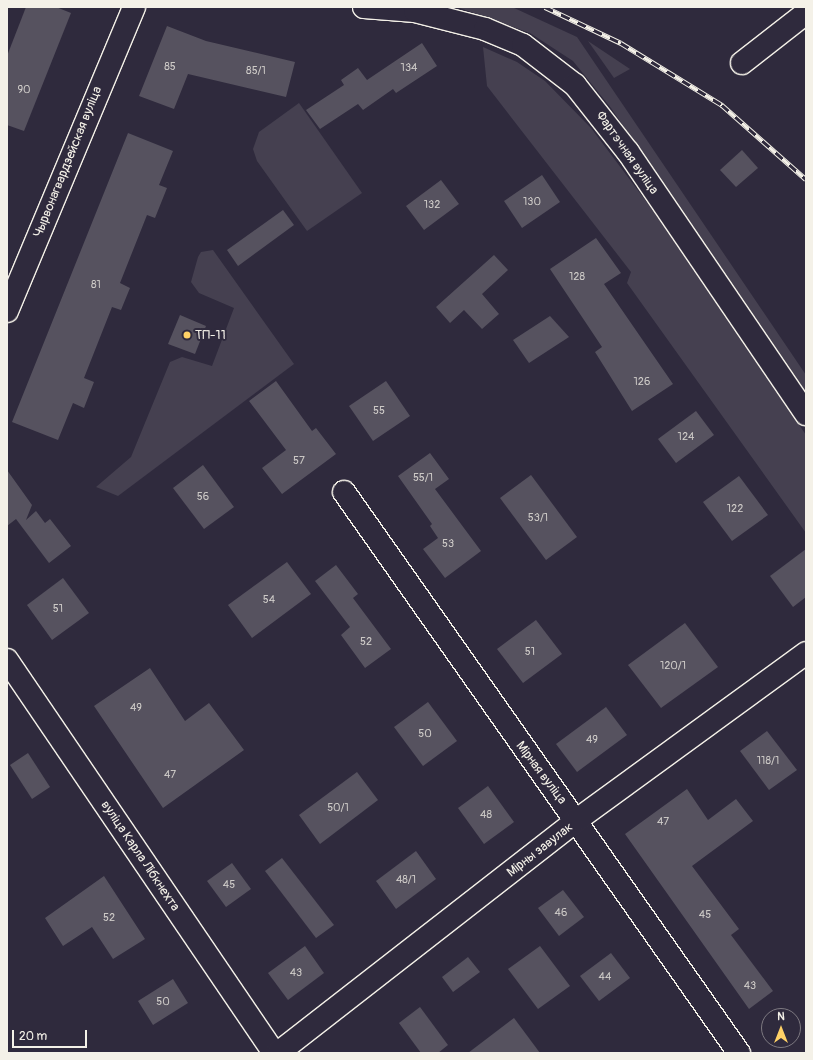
<!DOCTYPE html>
<html>
<head>
<meta charset="utf-8">
<style>
  body { margin:0 }
  #map { position:relative; width:813px; height:1060px; overflow:hidden; background:#2f2a3d; font-family:Pangolin,sans-serif }
  div>[style] { position:absolute }
  .green>* { inset:0; background:#454050 }
  .building>* { inset:0; background:#56525f }
  .roads { filter:drop-shadow(1px 0 #f4f1e8) drop-shadow(-1px 0 #f4f1e8) drop-shadow(0 1px #f4f1e8) drop-shadow(0 -1px #f4f1e8) }
  .street>* { height:22px; margin:-11px; padding:0 11px; transform-origin:11px; border-radius:11px; background:#2f2a3d }
  .secondary>* { height:22px; margin:-11px; padding:0 11px; transform-origin:11px; border-radius:11px; background:#2f2a3d }
  .rail>* { height:4.5px; margin-top:-2.25px; transform-origin:0; background:repeating-linear-gradient(90deg,#2f2a3d 0 9px,#f4f1e8 0 18px); box-sizing:border-box; border-block:1px solid #f4f1e8 }
  .dots>* { width:11px; height:11px; translate:-50% -50%; box-sizing:border-box; border:2px solid #2f2a3d; border-radius:50% }
  span { translate:-50% -50%; white-space:nowrap; text-align:center; line-height:1.15; -webkit-text-stroke:4px #2f2a3d; paint-order:stroke }
  .number-label { font-size:11px; color:#ccc9c6 }
  .number-label span { -webkit-text-stroke-width:0 }
  .street-label { font-size:13px; color:#f4f1e8 }
  .poi-label { font-size:13px; color:#f4f1e8 }
  .left { translate:0 -50%; text-align:left }
  .frame { position:absolute; inset:0; border:8px solid #f4f1e8; pointer-events:none }
  .north { position:absolute; left:761px; top:1008px; width:40px; height:40px; box-sizing:border-box; background:#2f2a3d; border:1px solid #7e7a81; border-radius:50%; rotate:0deg; font-size:11px; font-weight:700; line-height:16px; text-align:center; color:#f4f1e8 }
  .north::after { content:''; display:block; margin:auto; width:14px; height:18px; background:#ffd166; clip-path:polygon(50% 0,100% 100%,50% 72%,0 100%) }
  .scale { position:absolute; left:12px; top:1030px; width:75px; height:18px; box-sizing:border-box; border:2px solid #f4f1e8; border-top:0; padding-left:5px; font-size:12px; line-height:14px; white-space:nowrap; color:#f4f1e8; -webkit-text-stroke:3px #2f2a3d; paint-order:stroke }
</style>
</head>
<body>
<div id="map">
  <div class="green">
    <i style="clip-path:polygon(457px 7px,512px 7px,577px 37px,806px 375px,806px 393px,611px 108px,573px 61px,530px 33px)"></i>
    <i style="clip-path:polygon(588px 41px,630px 69px,614px 78px)"></i>
    <i style="clip-path:polygon(483px 47px,517px 62px,545px 81px,591px 128px,661px 221px,806px 435px,806px 533px,627px 283px,631px 272px,487px 86px)"></i>
    <i style="clip-path:polygon(299px 103px,362px 193px,307px 231px,257px 161px,253px 149px,259px 132px)"></i>
    <i style="clip-path:polygon(213px 250px,294px 364px,118px 496px,96px 487px,131px 457px,170px 362px,182px 357px,212px 366px,234px 308px,199px 293px,191px 282px,198px 257px,201px 252px)"></i>
  </div>
  <div class="building">
    <i style="clip-path:polygon(26px 7px,56px 7px,71px 13px,24px 131px,7px 125px,7px 56px)"></i>
    <i style="clip-path:polygon(167px 26px,206px 41px,295px 62px,286px 97px,188px 74px,174px 109px,139px 96px)"></i>
    <i style="clip-path:polygon(422px 43px,437px 66px,396px 93px,393px 89px,363px 110px,358px 104px,320px 129px,306px 110px,344px 85px,341px 80px,358px 68px,367px 80px)"></i>
    <i style="clip-path:polygon(128px 133px,173px 151px,159px 185px,167px 188px,155px 218px,147px 215px,120px 283px,130px 288px,121px 310px,112px 307px,84px 378px,94px 382px,84px 408px,73px 403px,58px 440px,12px 422px)"></i>
    <i style="clip-path:polygon(742px 150px,758px 168px,736px 187px,720px 170px)"></i>
    <i style="clip-path:polygon(542px 175px,560px 202px,522px 228px,504px 201px)"></i>
    <i style="clip-path:polygon(441px 180px,459px 204px,424px 230px,406px 206px)"></i>
    <i style="clip-path:polygon(283px 210px,294px 225px,238px 266px,227px 250px)"></i>
    <i style="clip-path:polygon(596px 238px,621px 273px,604px 284px,673px 384px,632px 411px,595px 352px,602px 347px,550px 269px)"></i>
    <i style="clip-path:polygon(494px 255px,508px 270px,482px 294px,499px 314px,482px 329px,464px 310px,450px 323px,436px 307px)"></i>
    <i style="clip-path:polygon(180px 315px,206px 326px,195px 354px,168px 344px)"></i>
    <i style="clip-path:polygon(550px 316px,569px 337px,529px 363px,513px 340px)"></i>
    <i style="clip-path:polygon(276px 381px,312px 431px,316px 428px,336px 454px,282px 494px,262px 468px,286px 450px,249px 401px)"></i>
    <i style="clip-path:polygon(386px 381px,410px 416px,373px 441px,349px 406px)"></i>
    <i style="clip-path:polygon(696px 411px,714px 435px,676px 463px,658px 439px)"></i>
    <i style="clip-path:polygon(430px 453px,449px 479px,435px 489px,481px 551px,445px 578px,423px 549px,438px 538px,430px 526px,432px 524px,398px 476px)"></i>
    <i style="clip-path:polygon(203px 465px,234px 507px,204px 529px,173px 488px)"></i>
    <i style="clip-path:polygon(7px 470px,32px 505px,26px 520px,36px 511px,45px 523px,50px 519px,71px 546px,49px 563px,16px 519px,7px 526px)"></i>
    <i style="clip-path:polygon(531px 475px,577px 537px,546px 560px,500px 498px)"></i>
    <i style="clip-path:polygon(739px 476px,768px 515px,732px 541px,703px 502px)"></i>
    <i style="clip-path:polygon(806px 549px,806px 597px,793px 607px,770px 576px)"></i>
    <i style="clip-path:polygon(287px 562px,311px 594px,252px 638px,228px 605px)"></i>
    <i style="clip-path:polygon(336px 565px,358px 594px,353px 598px,391px 649px,365px 668px,341px 635px,350px 627px,315px 581px)"></i>
    <i style="clip-path:polygon(63px 578px,89px 613px,52px 640px,27px 605px)"></i>
    <i style="clip-path:polygon(536px 620px,562px 654px,523px 683px,497px 649px)"></i>
    <i style="clip-path:polygon(685px 623px,718px 667px,661px 708px,628px 665px)"></i>
    <i style="clip-path:polygon(150px 668px,185px 721px,209px 703px,244px 750px,163px 808px,94px 706px)"></i>
    <i style="clip-path:polygon(428px 702px,457px 741px,423px 766px,394px 727px)"></i>
    <i style="clip-path:polygon(606px 707px,627px 735px,577px 772px,556px 744px)"></i>
    <i style="clip-path:polygon(767px 731px,797px 770px,769px 790px,740px 751px)"></i>
    <i style="clip-path:polygon(28px 753px,50px 787px,32px 799px,10px 765px)"></i>
    <i style="clip-path:polygon(357px 772px,378px 800px,320px 844px,299px 815px)"></i>
    <i style="clip-path:polygon(488px 786px,514px 822px,484px 844px,458px 808px)"></i>
    <i style="clip-path:polygon(687px 789px,708px 820px,736px 799px,753px 821px,692px 866px,739px 929px,731px 935px,773px 991px,749px 1009px,625px 834px)"></i>
    <i style="clip-path:polygon(416px 851px,436px 879px,396px 909px,376px 881px)"></i>
    <i style="clip-path:polygon(282px 858px,334px 925px,316px 938px,265px 871px)"></i>
    <i style="clip-path:polygon(232px 863px,251px 889px,226px 907px,207px 881px)"></i>
    <i style="clip-path:polygon(104px 876px,145px 939px,113px 959px,92px 927px,63px 946px,45px 918px)"></i>
    <i style="clip-path:polygon(563px 890px,584px 917px,559px 936px,538px 908px)"></i>
    <i style="clip-path:polygon(305px 946px,324px 973px,288px 1000px,268px 973px)"></i>
    <i style="clip-path:polygon(540px 946px,570px 986px,538px 1009px,508px 969px)"></i>
    <i style="clip-path:polygon(611px 953px,630px 978px,599px 1001px,580px 976px)"></i>
    <i style="clip-path:polygon(468px 957px,480px 972px,453px 992px,442px 977px)"></i>
    <i style="clip-path:polygon(173px 979px,188px 1003px,153px 1025px,138px 1001px)"></i>
    <i style="clip-path:polygon(420px 1007px,448px 1045px,438px 1053px,421px 1053px,399px 1023px)"></i>
    <i style="clip-path:polygon(514px 1018px,540px 1053px,468px 1053px)"></i>
  </div>
  <div class="roads">
    <div class="street">
      <i style="left:742px;top:63px;width:81px;rotate:-38deg"></i>
      <i style="left:344px;top:492px;width:686px;rotate:54.85deg"></i>
      <i style="left:7px;top:660px;width:475px;rotate:55.8deg"></i>
      <i style="left:278px;top:1053px;width:379px;rotate:-37.9deg"></i>
      <i style="left:577px;top:820px;width:283px;rotate:-36.1deg"></i>
    </div>
    <div class="secondary">
      <i style="left:364px;top:7px;width:51px;rotate:4.5deg"></i>
      <i style="left:415px;top:11px;width:72px;rotate:14.4deg"></i>
      <i style="left:485px;top:29px;width:41px;rotate:22.8deg"></i>
      <i style="left:523px;top:45px;width:66px;rotate:37.6deg"></i>
      <i style="left:575px;top:85px;width:85px;rotate:51.7deg"></i>
      <i style="left:628px;top:152px;width:317px;rotate:55.8deg"></i>
      <i style="left:7px;top:311px;width:329px;rotate:-67.3deg"></i>
    </div>
  </div>
  <div class="rail">
    <i style="left:545px;top:7px;width:84px;rotate:25.3deg"></i>
    <i style="left:621px;top:43px;width:119px;rotate:31.5deg"></i>
    <i style="left:722px;top:105px;width:112px;rotate:41.4deg"></i>
  </div>
  <div class="dots">
    <i style="left:187px;top:335px;background:#ffd166"></i>
  </div>
  <div class="number-label">
    <span style="left:170px;top:67px">85</span>
    <span style="left:409px;top:68px">134</span>
    <span style="left:256px;top:71px">85/1</span>
    <span style="left:24px;top:90px">90</span>
    <span style="left:532px;top:202px">130</span>
    <span style="left:432px;top:205px">132</span>
    <span style="left:577px;top:277px">128</span>
    <span style="left:96px;top:285px">81</span>
    <span style="left:642px;top:382px">126</span>
    <span style="left:379px;top:411px">55</span>
    <span style="left:686px;top:437px">124</span>
    <span style="left:299px;top:461px">57</span>
    <span style="left:423px;top:478px">55/1</span>
    <span style="left:203px;top:497px">56</span>
    <span style="left:735px;top:509px">122</span>
    <span style="left:538px;top:518px">53/1</span>
    <span style="left:448px;top:544px">53</span>
    <span style="left:269px;top:600px">54</span>
    <span style="left:58px;top:609px">51</span>
    <span style="left:366px;top:642px">52</span>
    <span style="left:530px;top:652px">51</span>
    <span style="left:673px;top:666px">120/1</span>
    <span style="left:136px;top:708px">49</span>
    <span style="left:425px;top:734px">50</span>
    <span style="left:592px;top:740px">49</span>
    <span style="left:768px;top:761px">118/1</span>
    <span style="left:170px;top:775px">47</span>
    <span style="left:338px;top:808px">50/1</span>
    <span style="left:486px;top:815px">48</span>
    <span style="left:663px;top:822px">47</span>
    <span style="left:406px;top:880px">48/1</span>
    <span style="left:229px;top:885px">45</span>
    <span style="left:561px;top:913px">46</span>
    <span style="left:705px;top:915px">45</span>
    <span style="left:109px;top:918px">52</span>
    <span style="left:296px;top:973px">43</span>
    <span style="left:605px;top:977px">44</span>
    <span style="left:750px;top:986px">43</span>
    <span style="left:163px;top:1002px">50</span>
  </div>
  <div class="street-label">
    <span style="left:627px;top:153px;rotate:55deg">Фартэчная вуліца</span>
    <span style="left:68px;top:162px;rotate:-68deg">Чырвонагвардзейская вуліца</span>
    <span style="left:541px;top:773px;rotate:53deg">Мірная вуліца</span>
    <span style="left:540px;top:850px;rotate:-38deg">Мірны завулак</span>
    <span style="left:140px;top:856px;rotate:56deg">вуліца Карла Лібкнехта</span>
  </div>
  <div class="poi-label">
    <span class="left" style="left:195px;top:335px">ТП-11</span>
  </div>
  <div class="frame"></div>
  <div class="north">N</div>
  <div class="scale">20 m</div>
</div>
</body>
</html>
